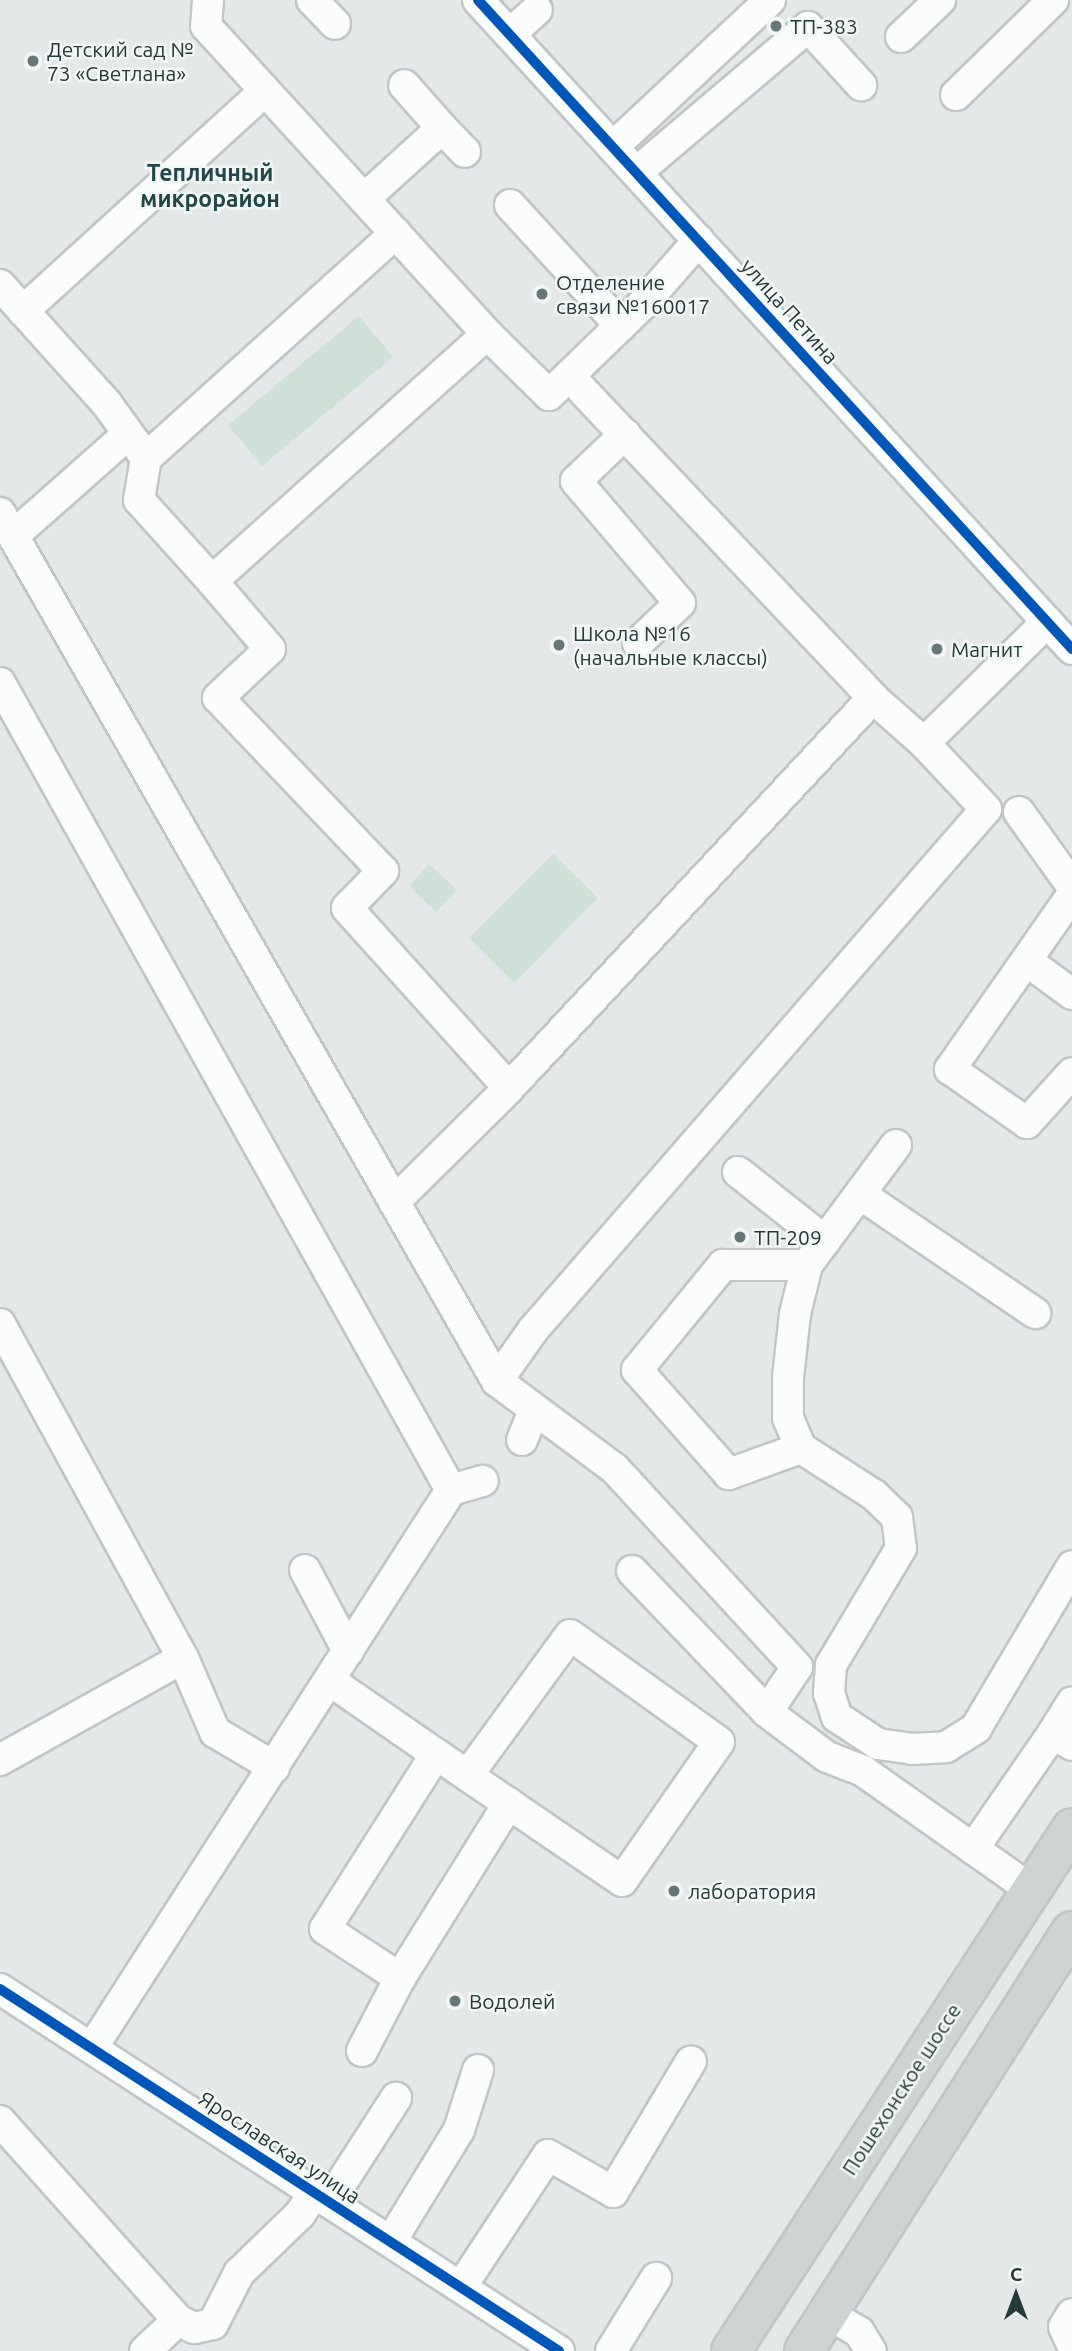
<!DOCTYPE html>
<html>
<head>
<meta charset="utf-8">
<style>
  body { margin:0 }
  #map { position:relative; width:1072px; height:2351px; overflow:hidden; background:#e4e8e8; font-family:Ubuntu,sans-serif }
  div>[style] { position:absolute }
  .green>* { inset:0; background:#cfe0d9 }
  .roads { filter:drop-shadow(2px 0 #c1c5c5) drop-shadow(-2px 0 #c1c5c5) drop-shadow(0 2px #c1c5c5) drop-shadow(0 -2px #c1c5c5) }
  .minor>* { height:30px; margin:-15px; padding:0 15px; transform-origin:15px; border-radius:15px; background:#fbfcfc }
  .major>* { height:38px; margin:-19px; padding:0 19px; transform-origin:19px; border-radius:19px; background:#ced4d4 }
  .cycleway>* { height:10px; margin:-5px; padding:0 5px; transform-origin:5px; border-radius:5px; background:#0057b8 }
  .dots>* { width:19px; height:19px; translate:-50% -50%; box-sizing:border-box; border:4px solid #f2f7f6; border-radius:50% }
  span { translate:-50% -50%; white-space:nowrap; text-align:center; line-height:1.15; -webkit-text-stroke:5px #f2f7f6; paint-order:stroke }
  .poi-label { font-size:21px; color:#243939 }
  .left { translate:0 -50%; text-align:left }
  .street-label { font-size:21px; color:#243939 }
  .neighbourhood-label { font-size:23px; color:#224749; font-weight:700 }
  .north { position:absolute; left:981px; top:2260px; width:70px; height:70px; -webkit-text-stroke:5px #f2f7f6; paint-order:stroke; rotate:0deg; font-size:19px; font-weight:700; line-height:28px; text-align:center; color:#243939 }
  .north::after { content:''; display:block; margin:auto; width:24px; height:32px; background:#243939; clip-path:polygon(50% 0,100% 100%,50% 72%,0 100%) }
</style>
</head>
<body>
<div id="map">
  <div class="green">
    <i style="clip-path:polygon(359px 316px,393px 357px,262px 466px,228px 425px)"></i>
    <i style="clip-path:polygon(553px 854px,598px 898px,514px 983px,469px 938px)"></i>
    <i style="clip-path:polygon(429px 864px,457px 890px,436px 912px,409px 886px)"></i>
  </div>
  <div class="roads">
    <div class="minor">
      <i style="left:208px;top:0;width:26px;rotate:94deg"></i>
      <i style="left:206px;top:26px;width:417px;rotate:47.6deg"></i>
      <i style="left:312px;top:0;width:33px;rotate:46deg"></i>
      <i style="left:478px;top:0;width:880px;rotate:47.53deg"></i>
      <i style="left:510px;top:34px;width:36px;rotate:-42deg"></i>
      <i style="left:901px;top:37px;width:54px;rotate:-43.5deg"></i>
      <i style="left:956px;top:95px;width:136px;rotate:-44.4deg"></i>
      <i style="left:442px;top:128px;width:33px;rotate:46deg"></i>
      <i style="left:613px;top:147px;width:215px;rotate:-43.1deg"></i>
      <i style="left:637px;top:172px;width:224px;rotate:-40.3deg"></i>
      <i style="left:808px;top:27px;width:79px;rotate:47.6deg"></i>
      <i style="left:364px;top:199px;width:105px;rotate:-42.3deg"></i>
      <i style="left:442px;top:128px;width:57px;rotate:-131.5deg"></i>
      <i style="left:510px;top:205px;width:164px;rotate:47.5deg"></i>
      <i style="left:0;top:285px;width:160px;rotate:48deg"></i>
      <i style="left:107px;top:404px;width:67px;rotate:54.2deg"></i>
      <i style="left:23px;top:311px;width:327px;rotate:-42.3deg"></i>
      <i style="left:569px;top:376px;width:443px;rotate:46.6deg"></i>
      <i style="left:625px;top:434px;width:68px;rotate:136.2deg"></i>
      <i style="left:576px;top:481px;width:160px;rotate:49.6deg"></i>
      <i style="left:680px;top:603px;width:58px;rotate:136.4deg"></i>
      <i style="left:0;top:513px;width:1000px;rotate:60.21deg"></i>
      <i style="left:497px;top:1381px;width:62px;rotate:-54.8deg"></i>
      <i style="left:533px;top:1330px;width:690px;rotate:-48.99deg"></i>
      <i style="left:986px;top:809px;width:91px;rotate:-133.2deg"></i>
      <i style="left:924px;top:743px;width:68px;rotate:-138.6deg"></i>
      <i style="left:873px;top:698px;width:533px;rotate:133.03deg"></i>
      <i style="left:509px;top:1088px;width:242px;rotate:-132deg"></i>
      <i style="left:347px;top:908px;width:52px;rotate:-45.8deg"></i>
      <i style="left:383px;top:871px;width:239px;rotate:-133.6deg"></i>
      <i style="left:218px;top:698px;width:71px;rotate:-43.3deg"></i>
      <i style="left:270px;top:649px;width:89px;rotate:-130.5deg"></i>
      <i style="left:212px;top:581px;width:370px;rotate:-41.9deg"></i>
      <i style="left:487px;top:334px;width:87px;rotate:44.5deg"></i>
      <i style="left:549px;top:395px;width:129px;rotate:-44.1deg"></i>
      <i style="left:642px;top:305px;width:86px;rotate:-48.8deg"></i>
      <i style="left:14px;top:535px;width:151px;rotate:-41.5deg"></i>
      <i style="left:212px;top:581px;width:109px;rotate:-132deg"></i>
      <i style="left:139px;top:500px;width:43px;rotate:-80.5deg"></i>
      <i style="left:146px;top:458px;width:336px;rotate:-42deg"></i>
      <i style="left:0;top:683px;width:924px;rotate:60.8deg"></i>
      <i style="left:924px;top:743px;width:173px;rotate:-44.5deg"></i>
      <i style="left:1019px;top:812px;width:91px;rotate:54.4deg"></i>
      <i style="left:1072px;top:895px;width:213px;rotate:125deg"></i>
      <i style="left:950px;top:1069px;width:94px;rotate:35deg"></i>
      <i style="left:1027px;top:1123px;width:67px;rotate:-48deg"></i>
      <i style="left:1027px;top:961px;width:56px;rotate:36.3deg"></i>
      <i style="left:896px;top:1145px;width:149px;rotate:126.6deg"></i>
      <i style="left:807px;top:1265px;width:50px;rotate:103.8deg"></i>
      <i style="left:795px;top:1314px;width:63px;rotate:96.3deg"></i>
      <i style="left:788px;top:1377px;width:41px;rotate:90deg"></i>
      <i style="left:788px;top:1418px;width:33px;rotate:67deg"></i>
      <i style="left:801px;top:1448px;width:87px;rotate:32.8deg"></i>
      <i style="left:874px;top:1495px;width:32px;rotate:44deg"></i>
      <i style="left:897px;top:1517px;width:31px;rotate:83deg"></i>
      <i style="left:901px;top:1548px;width:136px;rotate:120.9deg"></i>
      <i style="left:831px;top:1665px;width:28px;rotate:94deg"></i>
      <i style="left:829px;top:1693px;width:25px;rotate:72deg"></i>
      <i style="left:837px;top:1717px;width:49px;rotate:33.4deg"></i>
      <i style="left:878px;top:1744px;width:34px;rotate:8deg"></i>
      <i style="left:912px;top:1749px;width:34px;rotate:-3deg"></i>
      <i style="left:946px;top:1747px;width:36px;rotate:-32deg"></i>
      <i style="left:976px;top:1728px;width:188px;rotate:-59.3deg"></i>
      <i style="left:738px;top:1172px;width:111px;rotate:38.4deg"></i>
      <i style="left:860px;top:1194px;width:212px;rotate:34.2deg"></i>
      <i style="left:394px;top:1202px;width:162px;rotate:-44.7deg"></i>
      <i style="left:0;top:1324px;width:381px;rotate:61.3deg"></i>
      <i style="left:183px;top:1658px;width:210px;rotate:150.9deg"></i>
      <i style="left:497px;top:1381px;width:147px;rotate:36.7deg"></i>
      <i style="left:615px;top:1469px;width:269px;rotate:47.4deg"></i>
      <i style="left:797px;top:1667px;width:54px;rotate:123.7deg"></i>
      <i style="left:767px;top:1712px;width:75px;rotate:36.9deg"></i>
      <i style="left:827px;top:1757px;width:39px;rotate:21deg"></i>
      <i style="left:863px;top:1771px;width:207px;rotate:35.2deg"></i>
      <i style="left:522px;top:1440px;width:32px;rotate:-68deg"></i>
      <i style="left:801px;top:1448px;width:77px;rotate:160.1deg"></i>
      <i style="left:729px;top:1474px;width:139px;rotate:-131.5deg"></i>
      <i style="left:637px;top:1370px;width:136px;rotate:-50.7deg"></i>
      <i style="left:723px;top:1265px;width:84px"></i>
      <i style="left:305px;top:1570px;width:92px;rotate:62deg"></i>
      <i style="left:632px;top:1571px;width:195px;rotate:46.2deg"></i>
      <i style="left:183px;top:1658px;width:81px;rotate:66.6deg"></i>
      <i style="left:215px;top:1732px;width:69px;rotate:30.7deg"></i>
      <i style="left:329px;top:1680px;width:130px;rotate:34.7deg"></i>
      <i style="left:436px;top:1754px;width:225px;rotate:34.3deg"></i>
      <i style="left:622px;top:1881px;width:169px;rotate:-55.1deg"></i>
      <i style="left:719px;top:1742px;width:183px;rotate:-144.3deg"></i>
      <i style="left:570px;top:1635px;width:173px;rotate:126.1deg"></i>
      <i style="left:1053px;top:1733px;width:36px;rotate:-58deg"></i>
      <i style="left:436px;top:1754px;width:207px;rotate:122.4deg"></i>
      <i style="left:325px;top:1929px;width:90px;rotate:33.2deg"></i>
      <i style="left:400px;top:1978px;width:206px;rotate:-58.1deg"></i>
      <i style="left:973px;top:1849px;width:141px;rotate:-55.4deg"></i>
      <i style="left:1053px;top:1733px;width:22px;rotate:32deg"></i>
      <i style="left:0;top:1989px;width:666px;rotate:32.93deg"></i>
      <i style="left:92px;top:2048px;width:664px;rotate:-57.24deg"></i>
      <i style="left:451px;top:1490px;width:33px;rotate:-16deg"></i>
      <i style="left:362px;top:2051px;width:82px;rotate:-62.5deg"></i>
      <i style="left:0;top:2121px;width:267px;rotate:48.2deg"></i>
      <i style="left:178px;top:2320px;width:18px;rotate:27deg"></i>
      <i style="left:194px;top:2328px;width:19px;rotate:-12deg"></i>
      <i style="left:213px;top:2324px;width:57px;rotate:-63deg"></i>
      <i style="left:239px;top:2273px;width:85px;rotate:-44deg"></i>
      <i style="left:300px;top:2214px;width:27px;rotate:-56deg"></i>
      <i style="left:329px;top:2202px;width:124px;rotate:-57.2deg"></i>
      <i style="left:391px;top:2241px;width:130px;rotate:-58.5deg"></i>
      <i style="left:459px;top:2130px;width:63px;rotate:-72.4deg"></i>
      <i style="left:461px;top:2287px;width:158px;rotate:-56.6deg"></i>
      <i style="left:548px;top:2155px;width:75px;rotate:29.6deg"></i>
      <i style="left:613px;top:2192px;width:152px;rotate:-59.2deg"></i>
      <i style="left:828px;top:2314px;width:36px;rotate:30deg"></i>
      <i style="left:859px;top:2332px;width:22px;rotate:58deg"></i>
      <i style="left:1072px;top:2314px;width:15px;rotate:122deg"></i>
      <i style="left:1064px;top:2327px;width:19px;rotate:65deg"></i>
      <i style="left:145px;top:2351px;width:45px;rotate:-43.2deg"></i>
      <i style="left:611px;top:2351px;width:86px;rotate:-58.3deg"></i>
    </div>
    <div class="major">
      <i style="left:731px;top:2351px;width:624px;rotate:-56.9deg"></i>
      <i style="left:804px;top:2351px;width:498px;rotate:-57.5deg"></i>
    </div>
  </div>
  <div class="cycleway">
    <i style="left:478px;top:0;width:880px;rotate:47.53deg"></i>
    <i style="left:0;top:1989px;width:666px;rotate:32.93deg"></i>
  </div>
  <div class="dots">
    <i style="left:776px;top:26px;background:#677676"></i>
    <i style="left:33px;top:61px;background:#677676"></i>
    <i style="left:542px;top:294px;background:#677676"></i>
    <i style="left:559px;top:645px;background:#677676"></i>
    <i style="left:937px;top:649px;background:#677676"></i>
    <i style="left:740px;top:1237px;background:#677676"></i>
    <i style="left:674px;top:1891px;background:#677676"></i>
    <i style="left:455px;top:2001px;background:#677676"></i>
  </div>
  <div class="poi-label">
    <span class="left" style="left:790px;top:26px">ТП-383</span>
    <span class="left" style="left:47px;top:61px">Детский сад №<br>73 «Светлана»</span>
    <span class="left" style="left:556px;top:294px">Отделение<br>связи №160017</span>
    <span class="left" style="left:573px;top:645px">Школа №16<br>(начальные классы)</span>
    <span class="left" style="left:951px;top:649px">Магнит</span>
    <span class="left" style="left:754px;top:1237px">ТП-209</span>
    <span class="left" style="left:688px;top:1891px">лаборатория</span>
    <span class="left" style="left:469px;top:2001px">Водолей</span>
  </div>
  <div class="street-label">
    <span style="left:790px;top:311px;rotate:48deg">улица Петина</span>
    <span style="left:901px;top:2089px;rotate:-57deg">Пошехонское шоссе</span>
    <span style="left:280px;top:2147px;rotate:33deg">Ярославская улица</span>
  </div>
  <div class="neighbourhood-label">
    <span style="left:210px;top:186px">Тепличный<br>микрорайон</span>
  </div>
  <div class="north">С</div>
</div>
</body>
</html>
